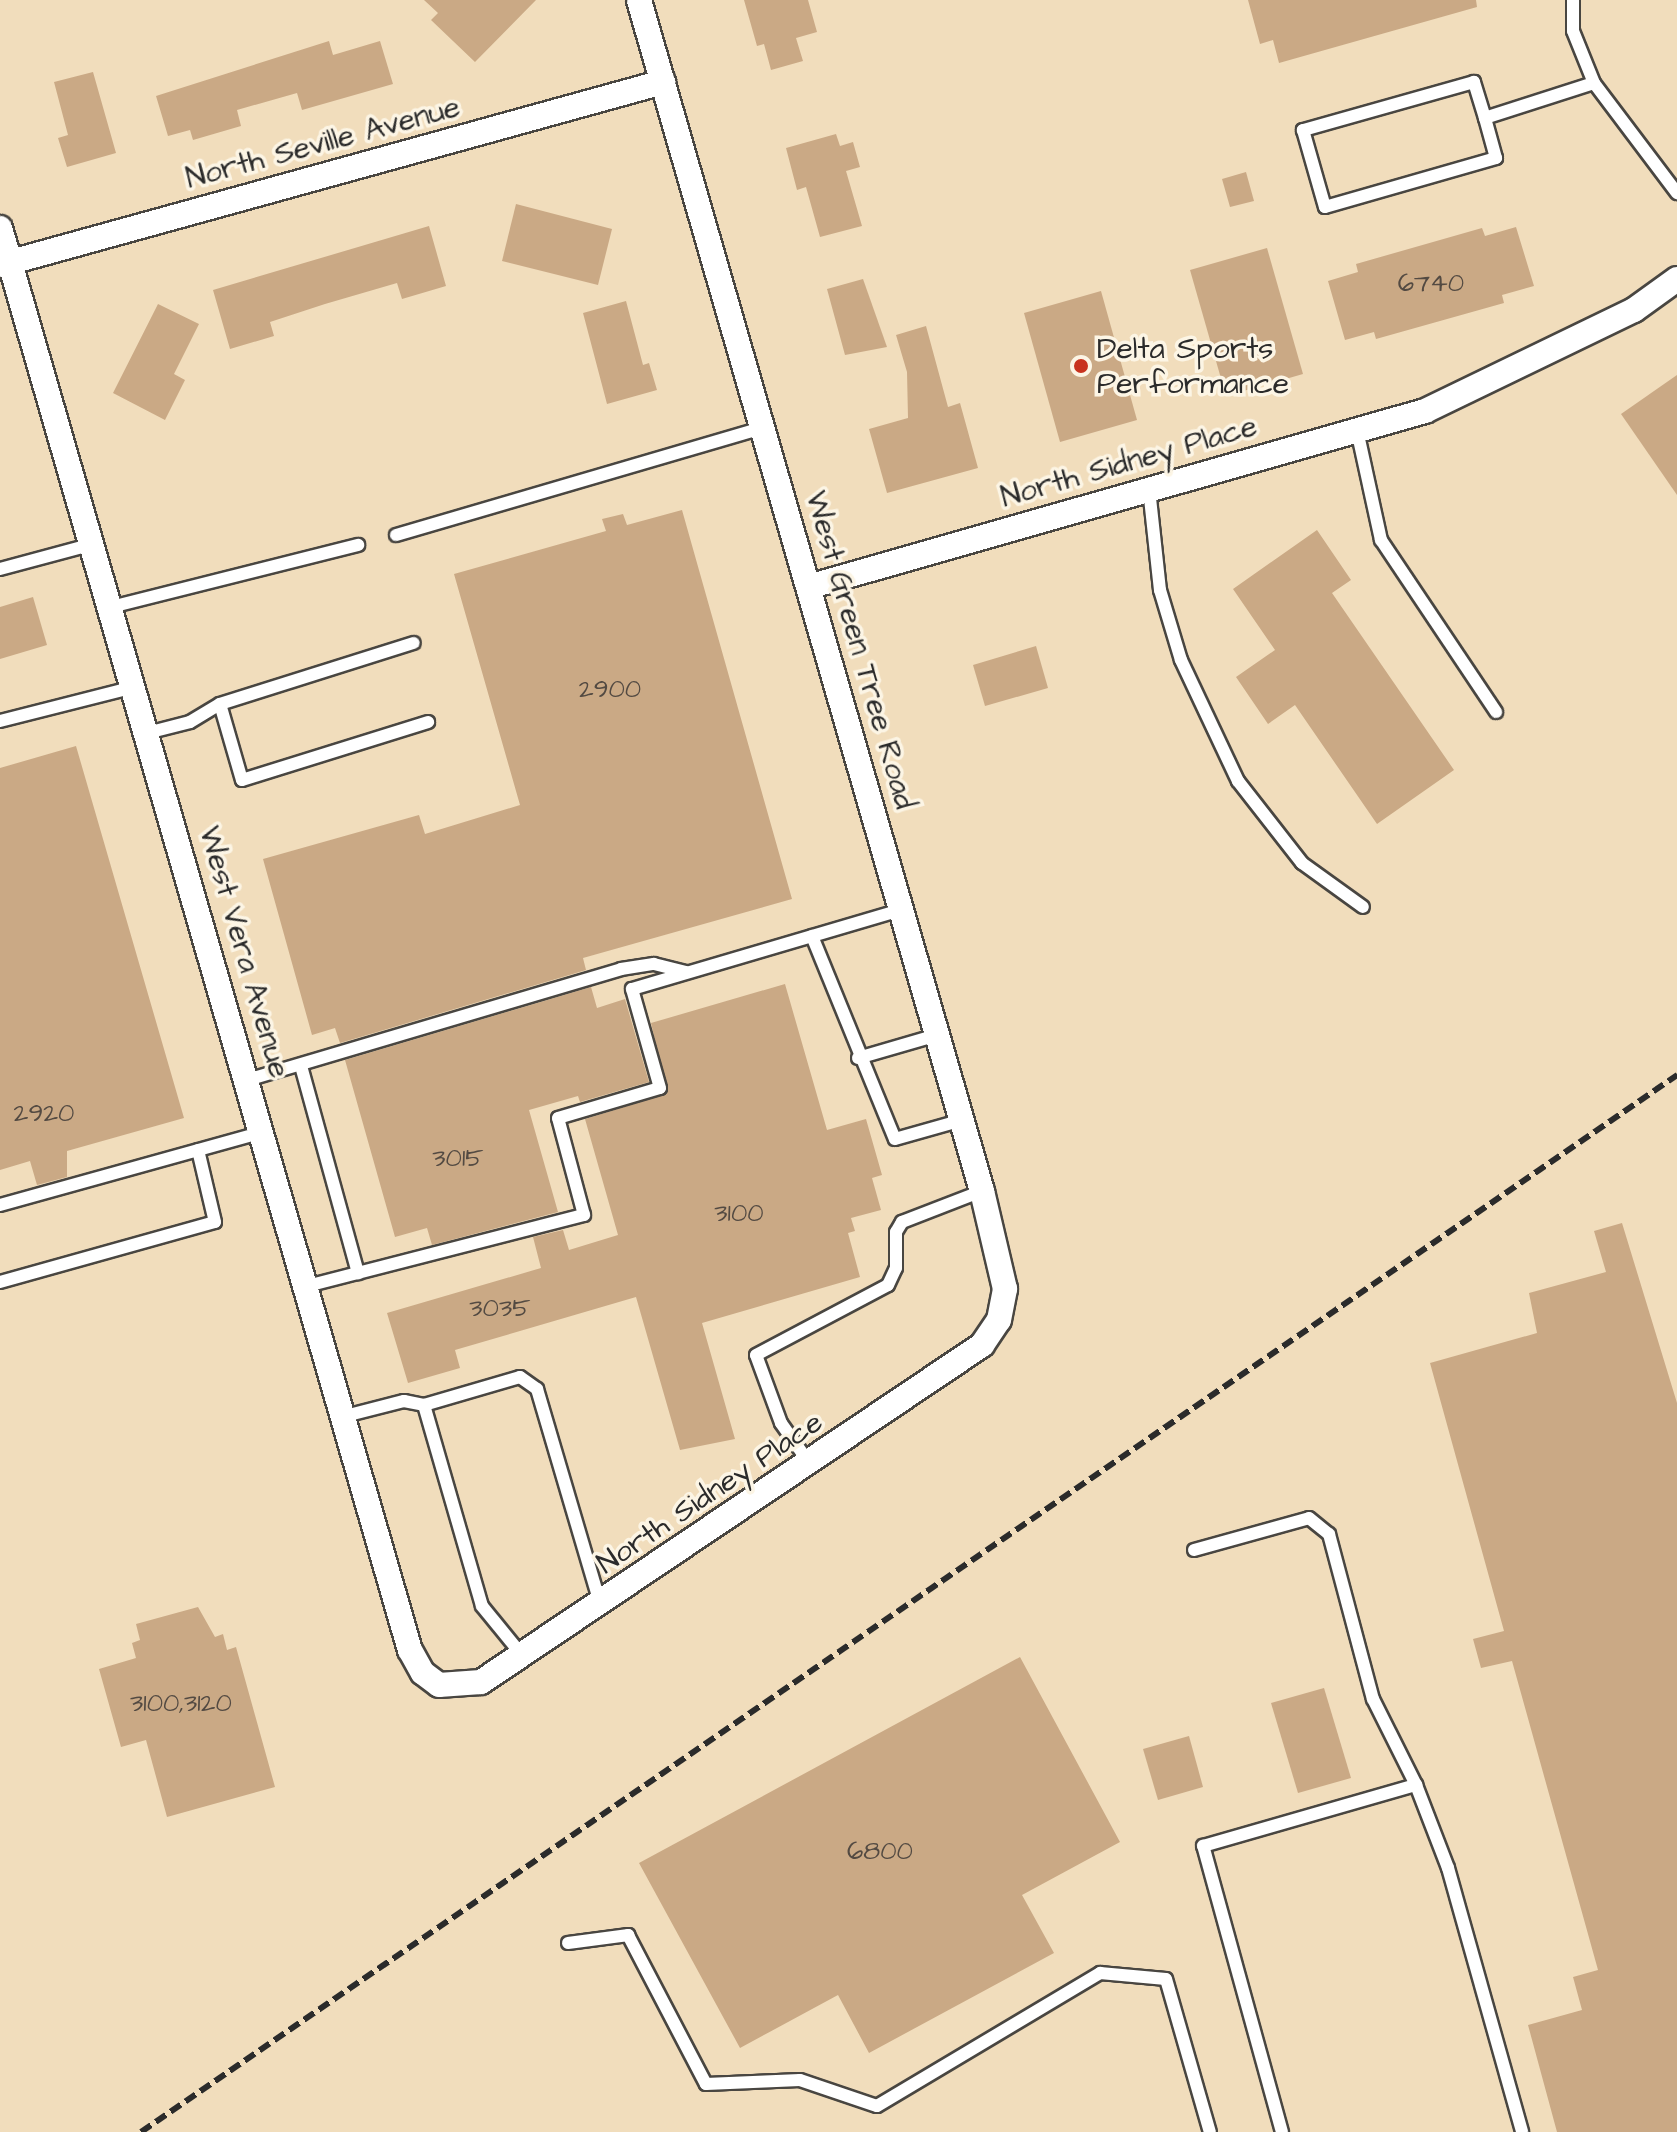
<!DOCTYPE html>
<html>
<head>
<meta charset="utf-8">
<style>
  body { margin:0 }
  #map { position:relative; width:1677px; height:2132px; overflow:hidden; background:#f1ddbc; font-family:"Architects Daughter",sans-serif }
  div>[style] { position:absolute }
  .building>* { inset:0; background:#caa985 }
  .roads { filter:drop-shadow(2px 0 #494641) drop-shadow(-2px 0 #494641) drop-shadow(0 2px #494641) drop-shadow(0 -2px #494641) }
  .service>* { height:12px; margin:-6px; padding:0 6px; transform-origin:6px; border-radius:6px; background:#fff }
  .minor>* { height:24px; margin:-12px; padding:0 12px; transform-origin:12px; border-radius:12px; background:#fff }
  .rail>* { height:6px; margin-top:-3px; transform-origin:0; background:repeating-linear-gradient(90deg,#2b2b2b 0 12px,transparent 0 18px) }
  .dots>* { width:22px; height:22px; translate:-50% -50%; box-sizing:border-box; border:4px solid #fcf5e5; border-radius:50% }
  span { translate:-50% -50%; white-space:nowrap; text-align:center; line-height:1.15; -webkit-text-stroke:7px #fcf5e5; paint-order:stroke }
  .number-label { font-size:26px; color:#534a42 }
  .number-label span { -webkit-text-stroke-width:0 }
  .street-label { font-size:30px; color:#2b2b2b }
  .poi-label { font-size:30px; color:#2b2b2b }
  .left { translate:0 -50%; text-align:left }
</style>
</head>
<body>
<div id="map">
  <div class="building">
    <i style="clip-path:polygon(424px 0,536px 0,475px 62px,431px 20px,438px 13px)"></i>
    <i style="clip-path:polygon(744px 0,808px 0,817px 32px,796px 38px,803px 61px,771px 70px,764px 44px,757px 46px)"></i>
    <i style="clip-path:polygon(1248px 0,1476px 0,1477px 7px,1279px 63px,1273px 40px,1260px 44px)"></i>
    <i style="clip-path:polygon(329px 41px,333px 55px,380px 41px,393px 84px,302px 110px,297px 93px,237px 110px,241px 126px,193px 140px,190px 130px,168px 136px,156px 96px)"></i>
    <i style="clip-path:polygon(93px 72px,116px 153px,67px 167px,58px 138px,68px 135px,54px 82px)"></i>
    <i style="clip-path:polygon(836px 134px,840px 146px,853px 142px,860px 167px,846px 171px,862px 226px,820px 237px,806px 187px,797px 190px,786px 148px)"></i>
    <i style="clip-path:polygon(1246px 172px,1254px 201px,1230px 207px,1222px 179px)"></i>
    <i style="clip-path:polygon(516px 204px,612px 229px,598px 285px,502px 261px)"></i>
    <i style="clip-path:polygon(429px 226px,446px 286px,402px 299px,397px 283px,325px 304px,270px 322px,274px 336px,230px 349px,213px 290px)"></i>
    <i style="clip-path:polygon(1516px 227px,1534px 286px,1502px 295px,1504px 303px,1376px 339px,1374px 332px,1345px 340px,1328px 281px,1358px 272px,1356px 264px,1482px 228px,1485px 236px)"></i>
    <i style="clip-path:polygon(1267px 248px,1303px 374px,1226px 396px,1190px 270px)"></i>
    <i style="clip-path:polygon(863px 279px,887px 347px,845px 355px,827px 289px)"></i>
    <i style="clip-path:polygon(1101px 291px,1137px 420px,1060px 442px,1024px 313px)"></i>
    <i style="clip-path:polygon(626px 301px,643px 365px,649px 363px,657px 390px,607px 404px,583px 313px)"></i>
    <i style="clip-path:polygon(158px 304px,199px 324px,174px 374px,185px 380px,165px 420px,113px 393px)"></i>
    <i style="clip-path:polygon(926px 326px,948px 407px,960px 403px,978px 468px,887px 493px,869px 429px,908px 418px,907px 372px,896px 335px)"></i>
    <i style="clip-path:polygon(1677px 375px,1677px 495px,1621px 414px)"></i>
    <i style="clip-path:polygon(682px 510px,792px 899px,583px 958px,586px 970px,340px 1043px,335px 1028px,312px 1035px,263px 859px,419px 815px,425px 834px,520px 805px,454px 574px,606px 531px,602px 519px,623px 514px,627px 525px)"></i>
    <i style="clip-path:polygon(1317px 530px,1351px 580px,1332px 593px,1454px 770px,1377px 824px,1295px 705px,1268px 724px,1236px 677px,1275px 650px,1233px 589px)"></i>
    <i style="clip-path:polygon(33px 597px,47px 645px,0 659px,0 607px)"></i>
    <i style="clip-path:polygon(1036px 646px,1048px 688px,985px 706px,973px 665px)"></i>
    <i style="clip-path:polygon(76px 746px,184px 1118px,67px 1151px,67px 1177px,37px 1185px,30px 1161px,0 1170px,0 768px)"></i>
    <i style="clip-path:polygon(785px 984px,827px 1130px,866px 1119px,882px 1175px,872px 1178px,881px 1210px,851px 1218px,855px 1231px,848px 1233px,860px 1277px,702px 1323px,735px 1439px,680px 1450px,636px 1297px,455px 1350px,460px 1368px,408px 1383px,387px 1313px,541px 1268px,533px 1237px,563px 1230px,569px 1250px,618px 1235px,585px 1119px,667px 1094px,651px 1023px)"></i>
    <i style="clip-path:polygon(591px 987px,597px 1008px,625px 999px,649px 1082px,580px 1102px,578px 1096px,529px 1110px,558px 1212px,432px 1245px,427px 1228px,395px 1237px,345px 1060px)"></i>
    <i style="clip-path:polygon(1622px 1223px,1677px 1403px,1677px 2132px,1557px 2132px,1528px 2025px,1582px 2010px,1573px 1977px,1598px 1970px,1512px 1661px,1481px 1668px,1473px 1639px,1504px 1631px,1430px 1363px,1537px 1333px,1529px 1293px,1606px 1272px,1594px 1231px)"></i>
    <i style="clip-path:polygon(198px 1607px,215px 1637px,223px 1634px,227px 1650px,236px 1647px,275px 1787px,167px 1817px,146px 1740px,121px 1747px,99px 1669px,136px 1658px,132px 1643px,140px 1640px,136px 1624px)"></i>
    <i style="clip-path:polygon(1020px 1657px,1120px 1842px,1022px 1895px,1054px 1953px,869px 2053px,838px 1995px,740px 2048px,639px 1863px)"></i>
    <i style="clip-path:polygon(1324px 1688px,1351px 1778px,1298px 1793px,1271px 1703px)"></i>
    <i style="clip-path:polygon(1189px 1736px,1203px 1787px,1158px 1800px,1143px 1749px)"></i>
  </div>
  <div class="roads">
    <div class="service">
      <i style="left:1573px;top:0;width:31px;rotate:90deg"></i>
      <i style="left:1573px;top:31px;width:56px;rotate:68deg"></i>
      <i style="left:1594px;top:83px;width:138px;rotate:53deg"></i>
      <i style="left:1485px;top:118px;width:38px;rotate:-107deg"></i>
      <i style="left:1474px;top:82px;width:178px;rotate:164.3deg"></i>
      <i style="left:1303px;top:130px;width:80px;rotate:74.1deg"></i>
      <i style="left:1325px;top:207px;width:178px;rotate:-16deg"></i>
      <i style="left:1496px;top:158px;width:41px;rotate:-105.4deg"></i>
      <i style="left:1485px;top:118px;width:114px;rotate:-17.8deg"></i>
      <i style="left:1357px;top:430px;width:113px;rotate:77.7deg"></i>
      <i style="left:1381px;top:540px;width:207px;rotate:56.2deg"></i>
      <i style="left:1149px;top:489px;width:102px;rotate:83.8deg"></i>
      <i style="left:1160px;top:590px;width:73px;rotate:73.3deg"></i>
      <i style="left:1181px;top:660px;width:134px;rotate:64.8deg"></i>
      <i style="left:1238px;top:781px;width:104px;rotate:52deg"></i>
      <i style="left:1302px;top:863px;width:75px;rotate:35.8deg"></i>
      <i style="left:396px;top:535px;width:381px;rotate:-16.3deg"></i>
      <i style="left:0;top:569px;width:96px;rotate:-15deg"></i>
      <i style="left:111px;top:607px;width:255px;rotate:-14.1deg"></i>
      <i style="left:220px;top:704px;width:203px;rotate:-17.5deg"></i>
      <i style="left:0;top:721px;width:138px;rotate:-14.2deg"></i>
      <i style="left:147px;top:733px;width:44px;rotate:-14.3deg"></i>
      <i style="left:190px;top:722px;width:35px;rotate:-31deg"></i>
      <i style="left:220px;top:704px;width:79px;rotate:73.9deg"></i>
      <i style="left:242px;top:780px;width:195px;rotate:-17.3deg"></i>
      <i style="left:812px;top:936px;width:219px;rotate:67.8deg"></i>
      <i style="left:895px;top:1139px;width:70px;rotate:-15.8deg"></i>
      <i style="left:858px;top:1058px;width:82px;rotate:-16.2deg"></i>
      <i style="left:301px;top:1066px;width:215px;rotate:74.6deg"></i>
      <i style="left:247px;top:1080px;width:390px;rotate:-16.5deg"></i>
      <i style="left:621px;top:969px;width:33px;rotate:-9deg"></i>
      <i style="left:654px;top:964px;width:33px;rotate:14deg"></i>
      <i style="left:0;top:1205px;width:273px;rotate:-15.5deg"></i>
      <i style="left:0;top:1282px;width:223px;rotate:-15.6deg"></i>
      <i style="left:215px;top:1222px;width:74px;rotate:-103.3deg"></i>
      <i style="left:307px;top:1286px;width:286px;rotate:-14.4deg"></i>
      <i style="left:584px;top:1215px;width:100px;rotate:-105deg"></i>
      <i style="left:558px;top:1118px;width:106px;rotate:-16.4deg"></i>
      <i style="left:660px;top:1088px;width:103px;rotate:-105.8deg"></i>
      <i style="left:632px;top:989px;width:280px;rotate:-16.4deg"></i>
      <i style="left:424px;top:1405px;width:209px;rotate:73.9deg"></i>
      <i style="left:482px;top:1606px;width:63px;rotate:50.8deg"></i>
      <i style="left:345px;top:1416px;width:61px;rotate:-14.3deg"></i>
      <i style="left:404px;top:1401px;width:20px;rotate:11deg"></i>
      <i style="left:424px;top:1405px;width:100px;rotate:-16.3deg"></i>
      <i style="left:520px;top:1377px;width:21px;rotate:35deg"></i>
      <i style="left:537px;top:1389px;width:226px;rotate:73.6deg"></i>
      <i style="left:810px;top:1464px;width:50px;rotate:-125.3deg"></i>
      <i style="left:781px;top:1423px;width:72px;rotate:-110.2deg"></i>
      <i style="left:756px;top:1355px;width:149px;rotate:-27.9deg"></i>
      <i style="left:888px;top:1285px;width:19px;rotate:-65deg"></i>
      <i style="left:896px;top:1268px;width:36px;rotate:-90deg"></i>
      <i style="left:896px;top:1232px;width:12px;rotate:-59deg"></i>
      <i style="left:902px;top:1222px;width:86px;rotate:-21.2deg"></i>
      <i style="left:1194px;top:1550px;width:119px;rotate:-15.5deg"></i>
      <i style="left:1309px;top:1518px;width:26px;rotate:39deg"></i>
      <i style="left:1329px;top:1534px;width:171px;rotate:75.1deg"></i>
      <i style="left:1373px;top:1699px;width:96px;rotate:63.4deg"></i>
      <i style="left:568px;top:1943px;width:61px;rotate:-7.6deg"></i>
      <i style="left:628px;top:1935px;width:168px;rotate:62.4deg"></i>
      <i style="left:706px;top:2084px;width:94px;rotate:-2.4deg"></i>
      <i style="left:800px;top:2080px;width:81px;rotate:18.7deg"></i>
      <i style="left:877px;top:2106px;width:260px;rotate:-30.8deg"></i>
      <i style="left:1100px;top:1973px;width:66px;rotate:5.2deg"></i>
      <i style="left:1166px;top:1979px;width:159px;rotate:74deg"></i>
      <i style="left:1282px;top:2132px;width:297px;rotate:-105.4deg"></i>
      <i style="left:1203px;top:1846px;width:222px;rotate:-16deg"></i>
      <i style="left:1416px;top:1785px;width:89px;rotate:68.9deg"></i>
      <i style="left:1448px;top:1868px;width:274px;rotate:74.3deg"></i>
    </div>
    <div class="minor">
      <i style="left:0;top:228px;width:1480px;rotate:73.92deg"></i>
      <i style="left:410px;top:1650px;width:26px;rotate:61deg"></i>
      <i style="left:423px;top:1673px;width:20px;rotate:37deg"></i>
      <i style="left:439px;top:1685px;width:42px;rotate:-4.1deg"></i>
      <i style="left:481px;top:1682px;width:604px;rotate:-33.93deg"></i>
      <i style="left:982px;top:1345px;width:30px;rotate:-56deg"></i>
      <i style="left:999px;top:1320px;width:32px;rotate:-79deg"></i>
      <i style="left:1005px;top:1289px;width:101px;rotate:-103.2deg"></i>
      <i style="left:982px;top:1191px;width:1239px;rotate:-106.07deg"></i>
      <i style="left:0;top:265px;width:688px;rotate:-15.43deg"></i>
      <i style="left:808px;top:587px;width:642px;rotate:-15.92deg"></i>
      <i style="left:1425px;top:411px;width:232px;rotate:-25.8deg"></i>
      <i style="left:1634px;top:310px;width:53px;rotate:-35.8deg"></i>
    </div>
  </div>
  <div class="rail">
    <i style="left:141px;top:2132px;width:1865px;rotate:-34.53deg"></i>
  </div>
  <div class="dots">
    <i style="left:1081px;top:366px;background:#c8321e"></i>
  </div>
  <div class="number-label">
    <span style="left:1431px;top:284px">6740</span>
    <span style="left:610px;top:690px">2900</span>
    <span style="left:44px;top:1114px">2920</span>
    <span style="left:458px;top:1159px">3015</span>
    <span style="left:739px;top:1214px">3100</span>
    <span style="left:500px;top:1309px">3035</span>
    <span style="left:181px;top:1704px">3100,3120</span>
    <span style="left:880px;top:1852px">6800</span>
  </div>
  <div class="street-label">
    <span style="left:323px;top:143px;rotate:-15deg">North Seville Avenue</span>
    <span style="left:1129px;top:462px;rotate:-16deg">North Sidney Place</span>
    <span style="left:860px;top:650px;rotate:74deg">West Green Tree Road</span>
    <span style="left:244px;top:952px;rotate:74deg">West Vera Avenue</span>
    <span style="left:710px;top:1493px;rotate:-34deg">North Sidney Place</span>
  </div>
  <div class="poi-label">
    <span class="left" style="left:1097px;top:366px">Delta Sports<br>Performance</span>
  </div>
</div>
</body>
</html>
